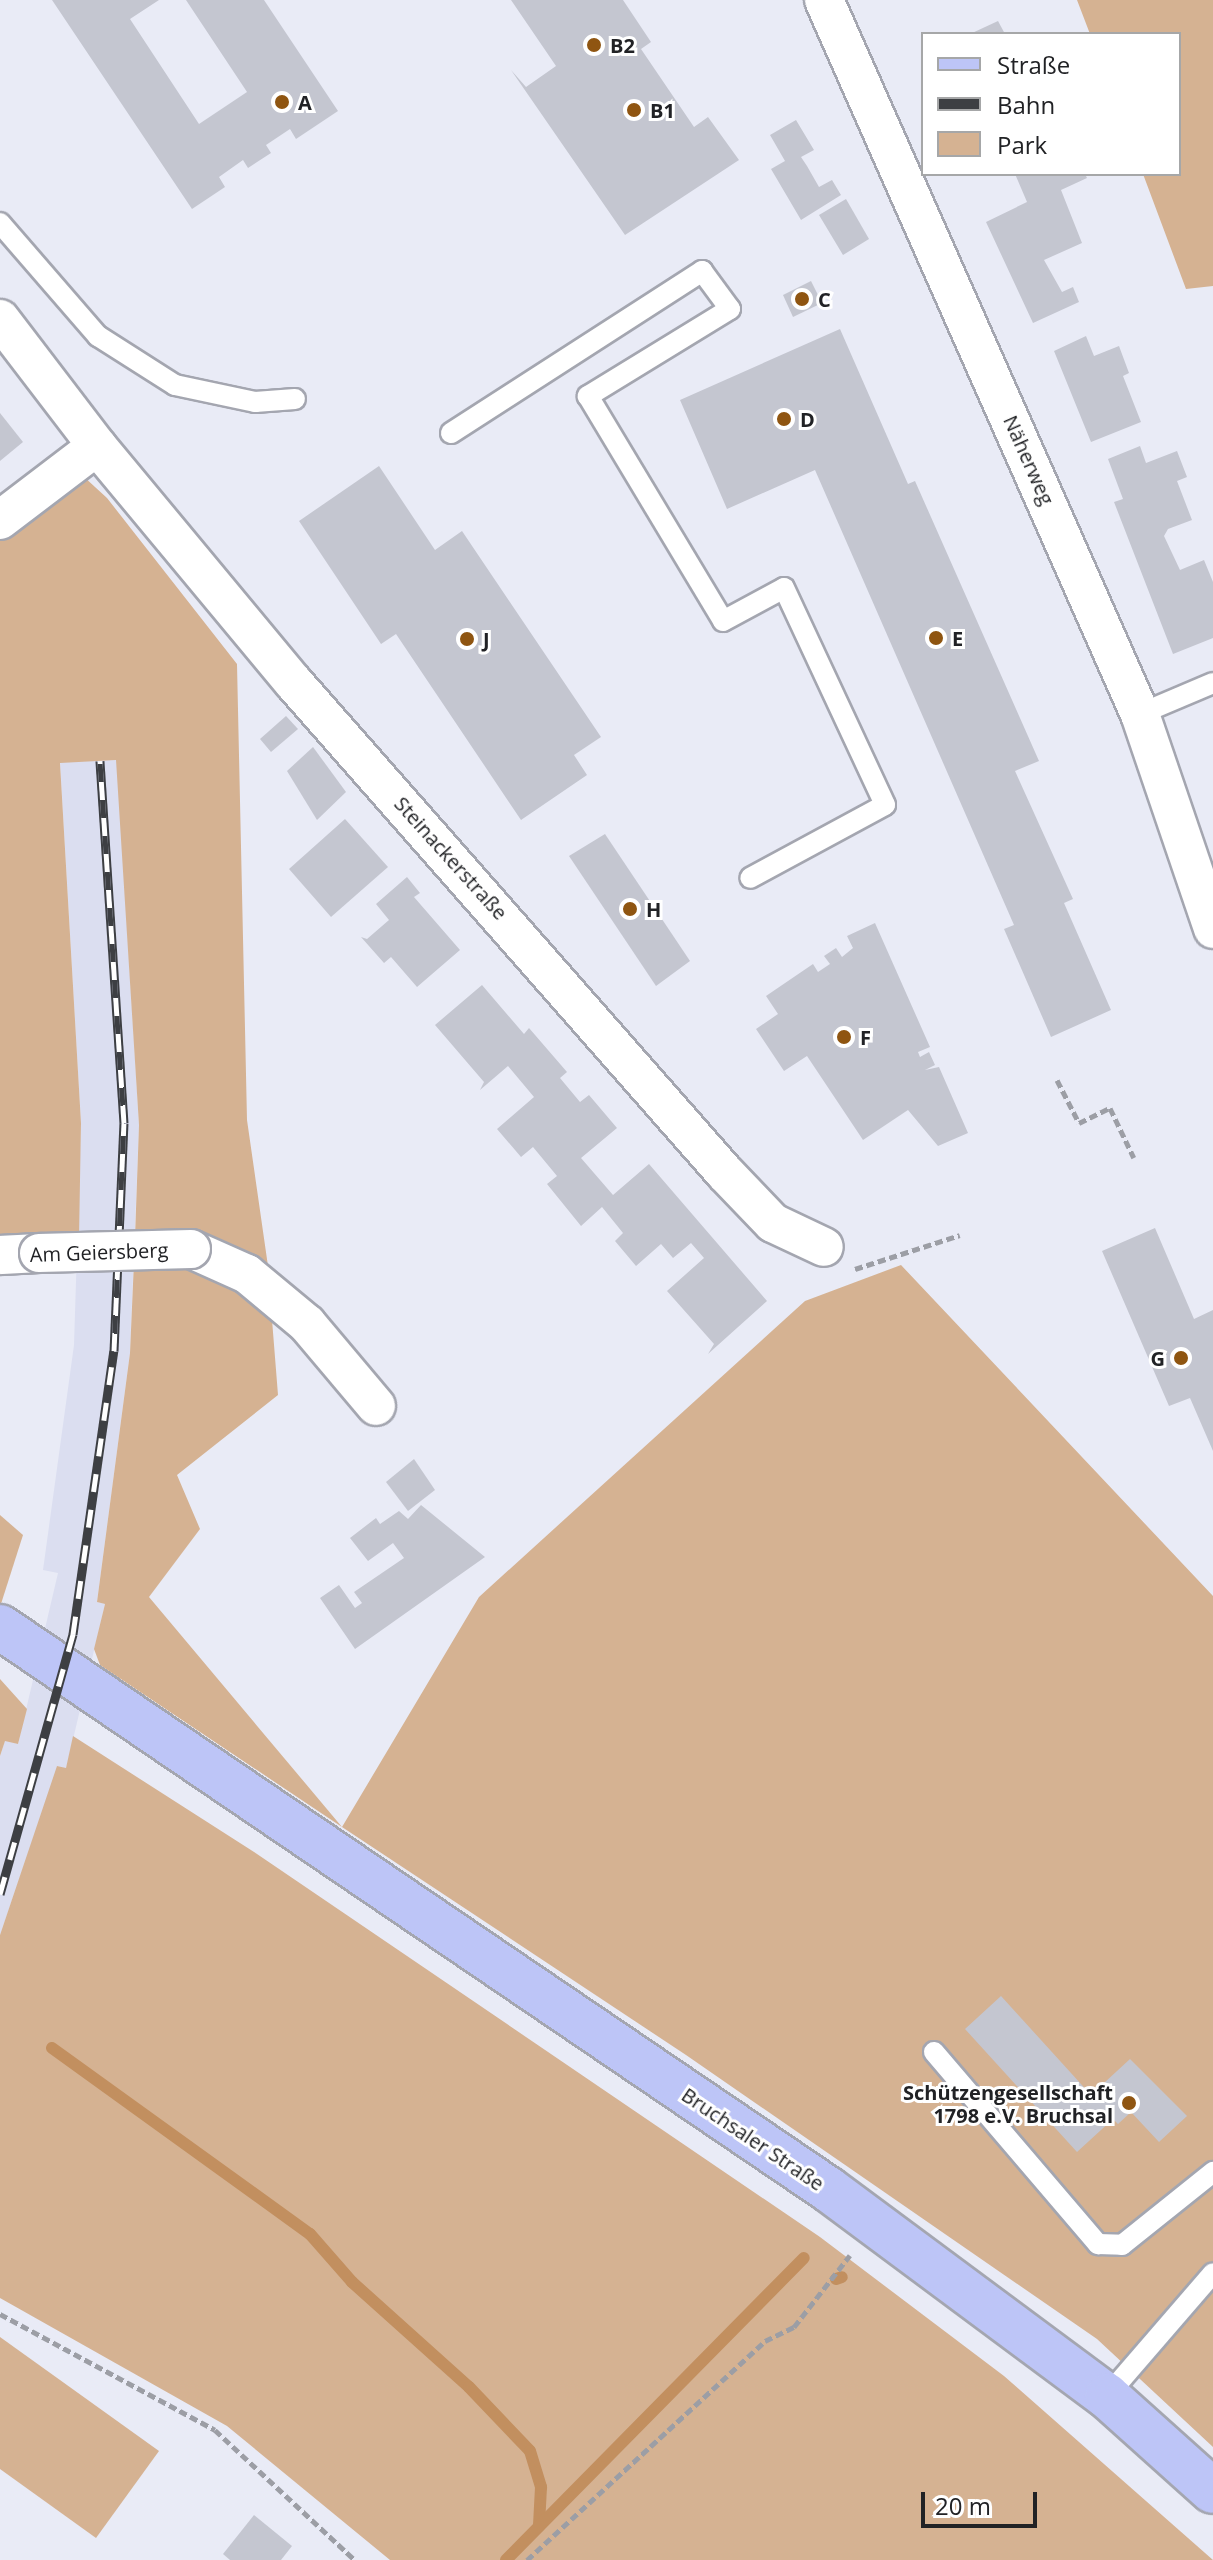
<!DOCTYPE html>
<html>
<head>
<meta charset="utf-8">
<style>
  body { margin:0 }
  #map { position:relative; width:1213px; height:2560px; overflow:hidden; background:#e9ebf6; font-family:"Open Sans",sans-serif }
  div>[style] { position:absolute }
  .built>* { inset:0; background:#dbdef0 }
  .green>* { inset:0; background:#d5b292 }
  .stream>* { height:12px; margin:-6px; padding:0 6px; transform-origin:6px; border-radius:6px; background:#c28f5f }
  .building>* { inset:0; background:#c4c6d0 }
  .path>* { height:5px; margin-top:-2.5px; transform-origin:0; background:repeating-linear-gradient(90deg,#9c9ea5 0 8px,transparent 0 12px) }
  .roads { filter:drop-shadow(2px 0 #a4a6b0) drop-shadow(-2px 0 #a4a6b0) drop-shadow(0 2px #a4a6b0) drop-shadow(0 -2px #a4a6b0) }
  .service>* { height:20px; margin:-10px; padding:0 10px; transform-origin:10px; border-radius:10px; background:#fff }
  .minor>* { height:38px; margin:-19px; padding:0 19px; transform-origin:19px; border-radius:19px; background:#fff }
  .primary>* { height:44px; margin:-22px; padding:0 22px; transform-origin:22px; border-radius:22px; background:#bdc5f7 }
  .rail>* { height:9px; margin-top:-4.5px; transform-origin:0; background:repeating-linear-gradient(90deg,#fff 0 18px,#3d3f43 0 36px); box-sizing:border-box; border-block:2px solid #3d3f43 }
  .bridges { filter:drop-shadow(2px 0 #a4a6b0) drop-shadow(-2px 0 #a4a6b0) drop-shadow(0 2px #a4a6b0) drop-shadow(0 -2px #a4a6b0) }
  .minor-bridge>* { height:38px; margin:-19px; padding:0 19px; transform-origin:19px; border-radius:19px; background:#fff }
  .dots>* { width:22px; height:22px; translate:-50% -50%; box-sizing:border-box; border:4px solid #fff; border-radius:50% }
  span { translate:-50% -50%; white-space:nowrap; text-align:center; line-height:1.15; -webkit-text-stroke:6px #fff; paint-order:stroke }
  .poi-label { font-size:20px; color:#212225; font-weight:700 }
  .left { translate:0 -50%; text-align:left }
  .right { translate:-100% -50%; text-align:right }
  .street-label { font-size:20px; color:#212225 }
  .legend { position:absolute; left:921px; top:32px; width:260px; height:144px; box-sizing:border-box; background:#fff; border:2px solid #a6a7a8; margin:0; padding:10px 14px; list-style:none; font-size:24px; color:#212225 }
  .legend li { display:flex; align-items:center; gap:16px; height:40px }
  .legend b { width:40px; border:2px solid #a6a7a8 }
  .scale { position:absolute; left:921px; top:2492px; width:116px; height:36px; box-sizing:border-box; border:4px solid #212225; border-top:0; padding-left:10px; font-size:24px; line-height:28px; white-space:nowrap; color:#212225; -webkit-text-stroke:6px #fff; paint-order:stroke }
</style>
</head>
<body>
<div id="map">
  <div class="built">
    <i style="clip-path:polygon(117px 760px,139px 1125px,130px 1353px,97px 1602px,105px 1604px,66px 1769px,58px 1766px,0 1935px,0 1756px,5px 1740px,18px 1744px,58px 1573px,43px 1570px,74px 1345px,81px 1123px,60px 762px)"></i>
  </div>
  <div class="green">
    <i style="clip-path:polygon(1077px 0,1213px 0,1213px 286px,1186px 289px,1143px 174px,1179px 174px,1179px 34px,1090px 34px)"></i>
    <i style="clip-path:polygon(83px 476px,107px 498px,237px 664px,247px 1120px,269px 1273px,135px 1237px,139px 1125px,116px 760px,60px 763px,81px 1123px,79px 1238px,0 1237px,0 541px)"></i>
    <i style="clip-path:polygon(188px 1260px,271px 1307px,278px 1395px,177px 1475px,200px 1529px,149px 1597px,342px 1827px,479px 1597px,805px 1301px,901px 1265px,1213px 1596px,1213px 2447px,1097px 2339px,686px 2055px,342px 1827px,100px 1665px,94px 1649px,105px 1604px,97px 1602px,130px 1353px,134px 1261px)"></i>
    <i style="clip-path:polygon(0 1515px,23px 1535px,0 1607px)"></i>
    <i style="clip-path:polygon(0 1679px,27px 1709px,18px 1744px,5px 1741px,0 1756px)"></i>
    <i style="clip-path:polygon(73px 1736px,257px 1854px,820px 2237px,1004px 2376px,1213px 2560px,390px 2560px,227px 2426px,0 2298px,0 1935px,57px 1766px,66px 1768px)"></i>
    <i style="clip-path:polygon(0 2337px,159px 2451px,96px 2538px,0 2469px)"></i>
  </div>
  <div class="stream">
    <i style="left:52px;top:2048px;width:318px;rotate:35.8deg"></i>
    <i style="left:310px;top:2234px;width:64px;rotate:48.8deg"></i>
    <i style="left:352px;top:2282px;width:157px;rotate:41.9deg"></i>
    <i style="left:469px;top:2387px;width:88px;rotate:46.4deg"></i>
    <i style="left:530px;top:2451px;width:38px;rotate:73deg"></i>
    <i style="left:541px;top:2487px;width:39px;rotate:93deg"></i>
    <i style="left:836px;top:2279px;width:6px;rotate:-18deg"></i>
    <i style="left:506px;top:2560px;width:424px;rotate:-45.4deg"></i>
  </div>
  <div class="building">
    <i style="clip-path:polygon(52px 0,159px 0,130px 19px,199px 124px,247px 92px,186px 0,264px 0,338px 111px,296px 139px,290px 129px,266px 145px,271px 153px,248px 168px,243px 160px,219px 177px,225px 187px,192px 209px)"></i>
    <i style="clip-path:polygon(511px 0,623px 0,651px 42px,641px 49px,694px 127px,708px 117px,739px 160px,625px 235px,511px 70px,526px 87px,556px 66px)"></i>
    <i style="clip-path:polygon(998px 21px,1005px 34px,970px 34px)"></i>
    <i style="clip-path:polygon(796px 120px,814px 150px,801px 157px,807px 166px,819px 187px,832px 180px,841px 195px,801px 220px,771px 169px,785px 161px,770px 135px)"></i>
    <i style="clip-path:polygon(1015px 174px,1085px 174px,1087px 178px,1061px 190px,1082px 243px,1044px 260px,1062px 292px,1073px 287px,1079px 302px,1033px 323px,986px 222px,1027px 202px)"></i>
    <i style="clip-path:polygon(846px 199px,869px 239px,843px 255px,819px 215px)"></i>
    <i style="clip-path:polygon(811px 281px,822px 303px,793px 317px,783px 295px)"></i>
    <i style="clip-path:polygon(840px 329px,908px 484px,915px 481px,1039px 761px,1015px 771px,1073px 899px,1064px 903px,1111px 1010px,1051px 1037px,1004px 929px,1014px 925px,815px 470px,727px 509px,680px 400px)"></i>
    <i style="clip-path:polygon(1086px 336px,1094px 356px,1119px 346px,1129px 373px,1123px 376px,1141px 422px,1091px 442px,1054px 351px)"></i>
    <i style="clip-path:polygon(0 413px,23px 442px,0 461px)"></i>
    <i style="clip-path:polygon(1140px 446px,1146px 463px,1177px 451px,1187px 477px,1177px 481px,1192px 520px,1168px 529px,1164px 536px,1180px 570px,1204px 560px,1213px 582px,1213px 638px,1173px 654px,1114px 502px,1123px 499px,1108px 459px)"></i>
    <i style="clip-path:polygon(379px 466px,435px 550px,462px 531px,601px 737px,574px 755px,587px 775px,521px 820px,396px 634px,381px 644px,299px 521px)"></i>
    <i style="clip-path:polygon(286px 716px,298px 729px,271px 752px,260px 739px)"></i>
    <i style="clip-path:polygon(313px 747px,346px 792px,317px 820px,287px 771px)"></i>
    <i style="clip-path:polygon(345px 819px,388px 867px,331px 917px,289px 869px)"></i>
    <i style="clip-path:polygon(605px 834px,690px 961px,656px 986px,569px 856px)"></i>
    <i style="clip-path:polygon(407px 877px,420px 893px,414px 897px,460px 950px,417px 987px,391px 957px,384px 963px,361px 937px,367px 939px,389px 920px,376px 904px)"></i>
    <i style="clip-path:polygon(875px 923px,930px 1047px,918px 1052px,920px 1057px,929px 1052px,935px 1065px,925px 1070px,939px 1067px,968px 1133px,938px 1146px,908px 1110px,863px 1140px,807px 1056px,784px 1071px,756px 1029px,778px 1014px,766px 996px,813px 964px,818px 972px,830px 964px,824px 956px,836px 948px,842px 957px,853px 948px,847px 936px)"></i>
    <i style="clip-path:polygon(482px 985px,524px 1034px,529px 1028px,567px 1072px,560px 1078px,580px 1102px,589px 1095px,617px 1128px,581px 1158px,613px 1195px,649px 1164px,767px 1301px,708px 1354px,714px 1344px,667px 1291px,704px 1258px,691px 1243px,673px 1258px,661px 1244px,636px 1266px,615px 1241px,623px 1233px,602px 1207px,581px 1226px,547px 1184px,557px 1176px,533px 1147px,521px 1157px,497px 1129px,534px 1097px,508px 1066px,480px 1090px,484px 1082px,435px 1025px)"></i>
    <i style="clip-path:polygon(1155px 1228px,1194px 1319px,1213px 1310px,1213px 1451px,1190px 1398px,1169px 1406px,1102px 1251px)"></i>
    <i style="clip-path:polygon(414px 1459px,435px 1490px,408px 1511px,386px 1482px)"></i>
    <i style="clip-path:polygon(421px 1505px,485px 1557px,355px 1649px,320px 1598px,339px 1585px,355px 1608px,362px 1603px,354px 1592px,404px 1558px,393px 1543px,368px 1561px,350px 1538px,376px 1518px,380px 1524px,399px 1511px,408px 1519px)"></i>
    <i style="clip-path:polygon(1001px 1996px,1091px 2095px,1130px 2059px,1187px 2116px,1159px 2142px,1131px 2112px,1118px 2124px,1113px 2119px,1077px 2152px,965px 2029px)"></i>
    <i style="clip-path:polygon(254px 2515px,292px 2546px,281px 2560px,230px 2560px,223px 2554px)"></i>
  </div>
  <div class="path">
    <i style="left:1057px;top:1080px;width:48px;rotate:62.9deg"></i>
    <i style="left:1079px;top:1123px;width:34px;rotate:-26deg"></i>
    <i style="left:1110px;top:1108px;width:55px;rotate:64.4deg"></i>
    <i style="left:855px;top:1269px;width:110px;rotate:-17.9deg"></i>
    <i style="left:0;top:2314px;width:244px;rotate:28.3deg"></i>
    <i style="left:215px;top:2430px;width:191px;rotate:42.9deg"></i>
    <i style="left:527px;top:2560px;width:323px;rotate:-42.6deg"></i>
    <i style="left:765px;top:2341px;width:32px;rotate:-26deg"></i>
    <i style="left:794px;top:2327px;width:91px;rotate:-52.1deg"></i>
  </div>
  <div class="roads">
    <div class="service">
      <i style="left:0;top:223px;width:150px;rotate:49.1deg"></i>
      <i style="left:98px;top:336px;width:91px;rotate:32.5deg"></i>
      <i style="left:175px;top:385px;width:82px;rotate:12deg"></i>
      <i style="left:255px;top:402px;width:40px;rotate:-4.3deg"></i>
      <i style="left:451px;top:433px;width:299px;rotate:-32.8deg"></i>
      <i style="left:702px;top:271px;width:47px;rotate:53.6deg"></i>
      <i style="left:730px;top:309px;width:167px;rotate:148.5deg"></i>
      <i style="left:588px;top:396px;width:262px;rotate:59deg"></i>
      <i style="left:723px;top:621px;width:69px;rotate:-28.4deg"></i>
      <i style="left:784px;top:588px;width:239px;rotate:65deg"></i>
      <i style="left:885px;top:805px;width:153px;rotate:151.6deg"></i>
      <i style="left:1140px;top:714px;width:79px;rotate:-23deg"></i>
      <i style="left:934px;top:2052px;width:253px;rotate:49.5deg"></i>
      <i style="left:1098px;top:2244px;width:24px;rotate:2deg"></i>
      <i style="left:1122px;top:2245px;width:117px;rotate:-38.7deg"></i>
      <i style="left:1107px;top:2396px;width:162px;rotate:-49.2deg"></i>
    </div>
    <div class="minor">
      <i style="left:824px;top:0;width:781px;rotate:66.13deg"></i>
      <i style="left:1140px;top:714px;width:227px;rotate:71.2deg"></i>
      <i style="left:0;top:319px;width:160px;rotate:52.6deg"></i>
      <i style="left:97px;top:446px;width:308px;rotate:50.3deg"></i>
      <i style="left:294px;top:683px;width:653px;rotate:48.67deg"></i>
      <i style="left:725px;top:1173px;width:69px;rotate:46.2deg"></i>
      <i style="left:773px;top:1223px;width:56px;rotate:25.2deg"></i>
      <i style="left:0;top:520px;width:122px;rotate:-37.3deg"></i>
      <i style="left:191px;top:1249px;width:61px;rotate:24.1deg"></i>
      <i style="left:247px;top:1274px;width:78px;rotate:39.8deg"></i>
      <i style="left:307px;top:1324px;width:107px;rotate:49.9deg"></i>
      <i style="left:0;top:1255px;width:39px;rotate:-3deg"></i>
    </div>
    <div class="primary">
      <i style="left:0;top:1627px;width:1001px;rotate:34.17deg"></i>
      <i style="left:828px;top:2189px;width:347px;rotate:36.6deg"></i>
      <i style="left:1107px;top:2396px;width:142px;rotate:41.9deg"></i>
    </div>
  </div>
  <div class="rail">
    <i style="left:0;top:1894px;width:270px;rotate:-74.3deg"></i>
    <i style="left:73px;top:1634px;width:286px;rotate:-81.8deg"></i>
    <i style="left:114px;top:1351px;width:228px;rotate:-87.5deg"></i>
    <i style="left:124px;top:1123px;width:363px;rotate:-93.8deg"></i>
  </div>
  <div class="bridges">
    <div class="minor-bridge">
      <i style="left:39px;top:1253px;width:152px;rotate:-1.5deg"></i>
    </div>
  </div>
  <div class="dots">
    <i style="left:594px;top:45px;background:#8f5511"></i>
    <i style="left:282px;top:102px;background:#8f5511"></i>
    <i style="left:634px;top:110px;background:#8f5511"></i>
    <i style="left:802px;top:299px;background:#8f5511"></i>
    <i style="left:784px;top:419px;background:#8f5511"></i>
    <i style="left:936px;top:638px;background:#8f5511"></i>
    <i style="left:467px;top:639px;background:#8f5511"></i>
    <i style="left:630px;top:909px;background:#8f5511"></i>
    <i style="left:844px;top:1037px;background:#8f5511"></i>
    <i style="left:1181px;top:1358px;background:#8f5511"></i>
    <i style="left:1129px;top:2103px;background:#8f5511"></i>
  </div>
  <div class="poi-label">
    <span class="left" style="left:610px;top:45px">B2</span>
    <span class="left" style="left:298px;top:102px">A</span>
    <span class="left" style="left:650px;top:110px">B1</span>
    <span class="left" style="left:818px;top:299px">C</span>
    <span class="left" style="left:800px;top:419px">D</span>
    <span class="left" style="left:952px;top:638px">E</span>
    <span class="left" style="left:483px;top:639px">J</span>
    <span class="left" style="left:646px;top:909px">H</span>
    <span class="left" style="left:860px;top:1037px">F</span>
    <span class="right" style="left:1165px;top:1358px">G</span>
    <span class="right" style="left:1113px;top:2104px">Schützengesellschaft<br>1798 e.V. Bruchsal</span>
  </div>
  <div class="street-label">
    <span style="left:1029px;top:460px;rotate:66deg">Näherweg</span>
    <span style="left:451px;top:858px;rotate:48deg">Steinackerstraße</span>
    <span style="left:99px;top:1252px;rotate:-2deg">Am Geiersberg</span>
    <span style="left:753px;top:2139px;rotate:34deg">Bruchsaler Straße</span>
  </div>
  <ul class="legend">
  <li><b style="height:10px;background:#bdc5f7"></b>Straße</li>
  <li><b style="height:10px;background:#3d3f43"></b>Bahn</li>
  <li><b style="height:22px;background:#d5b292"></b>Park</li>
  </ul>
  <div class="scale">20 m</div>
</div>
</body>
</html>
